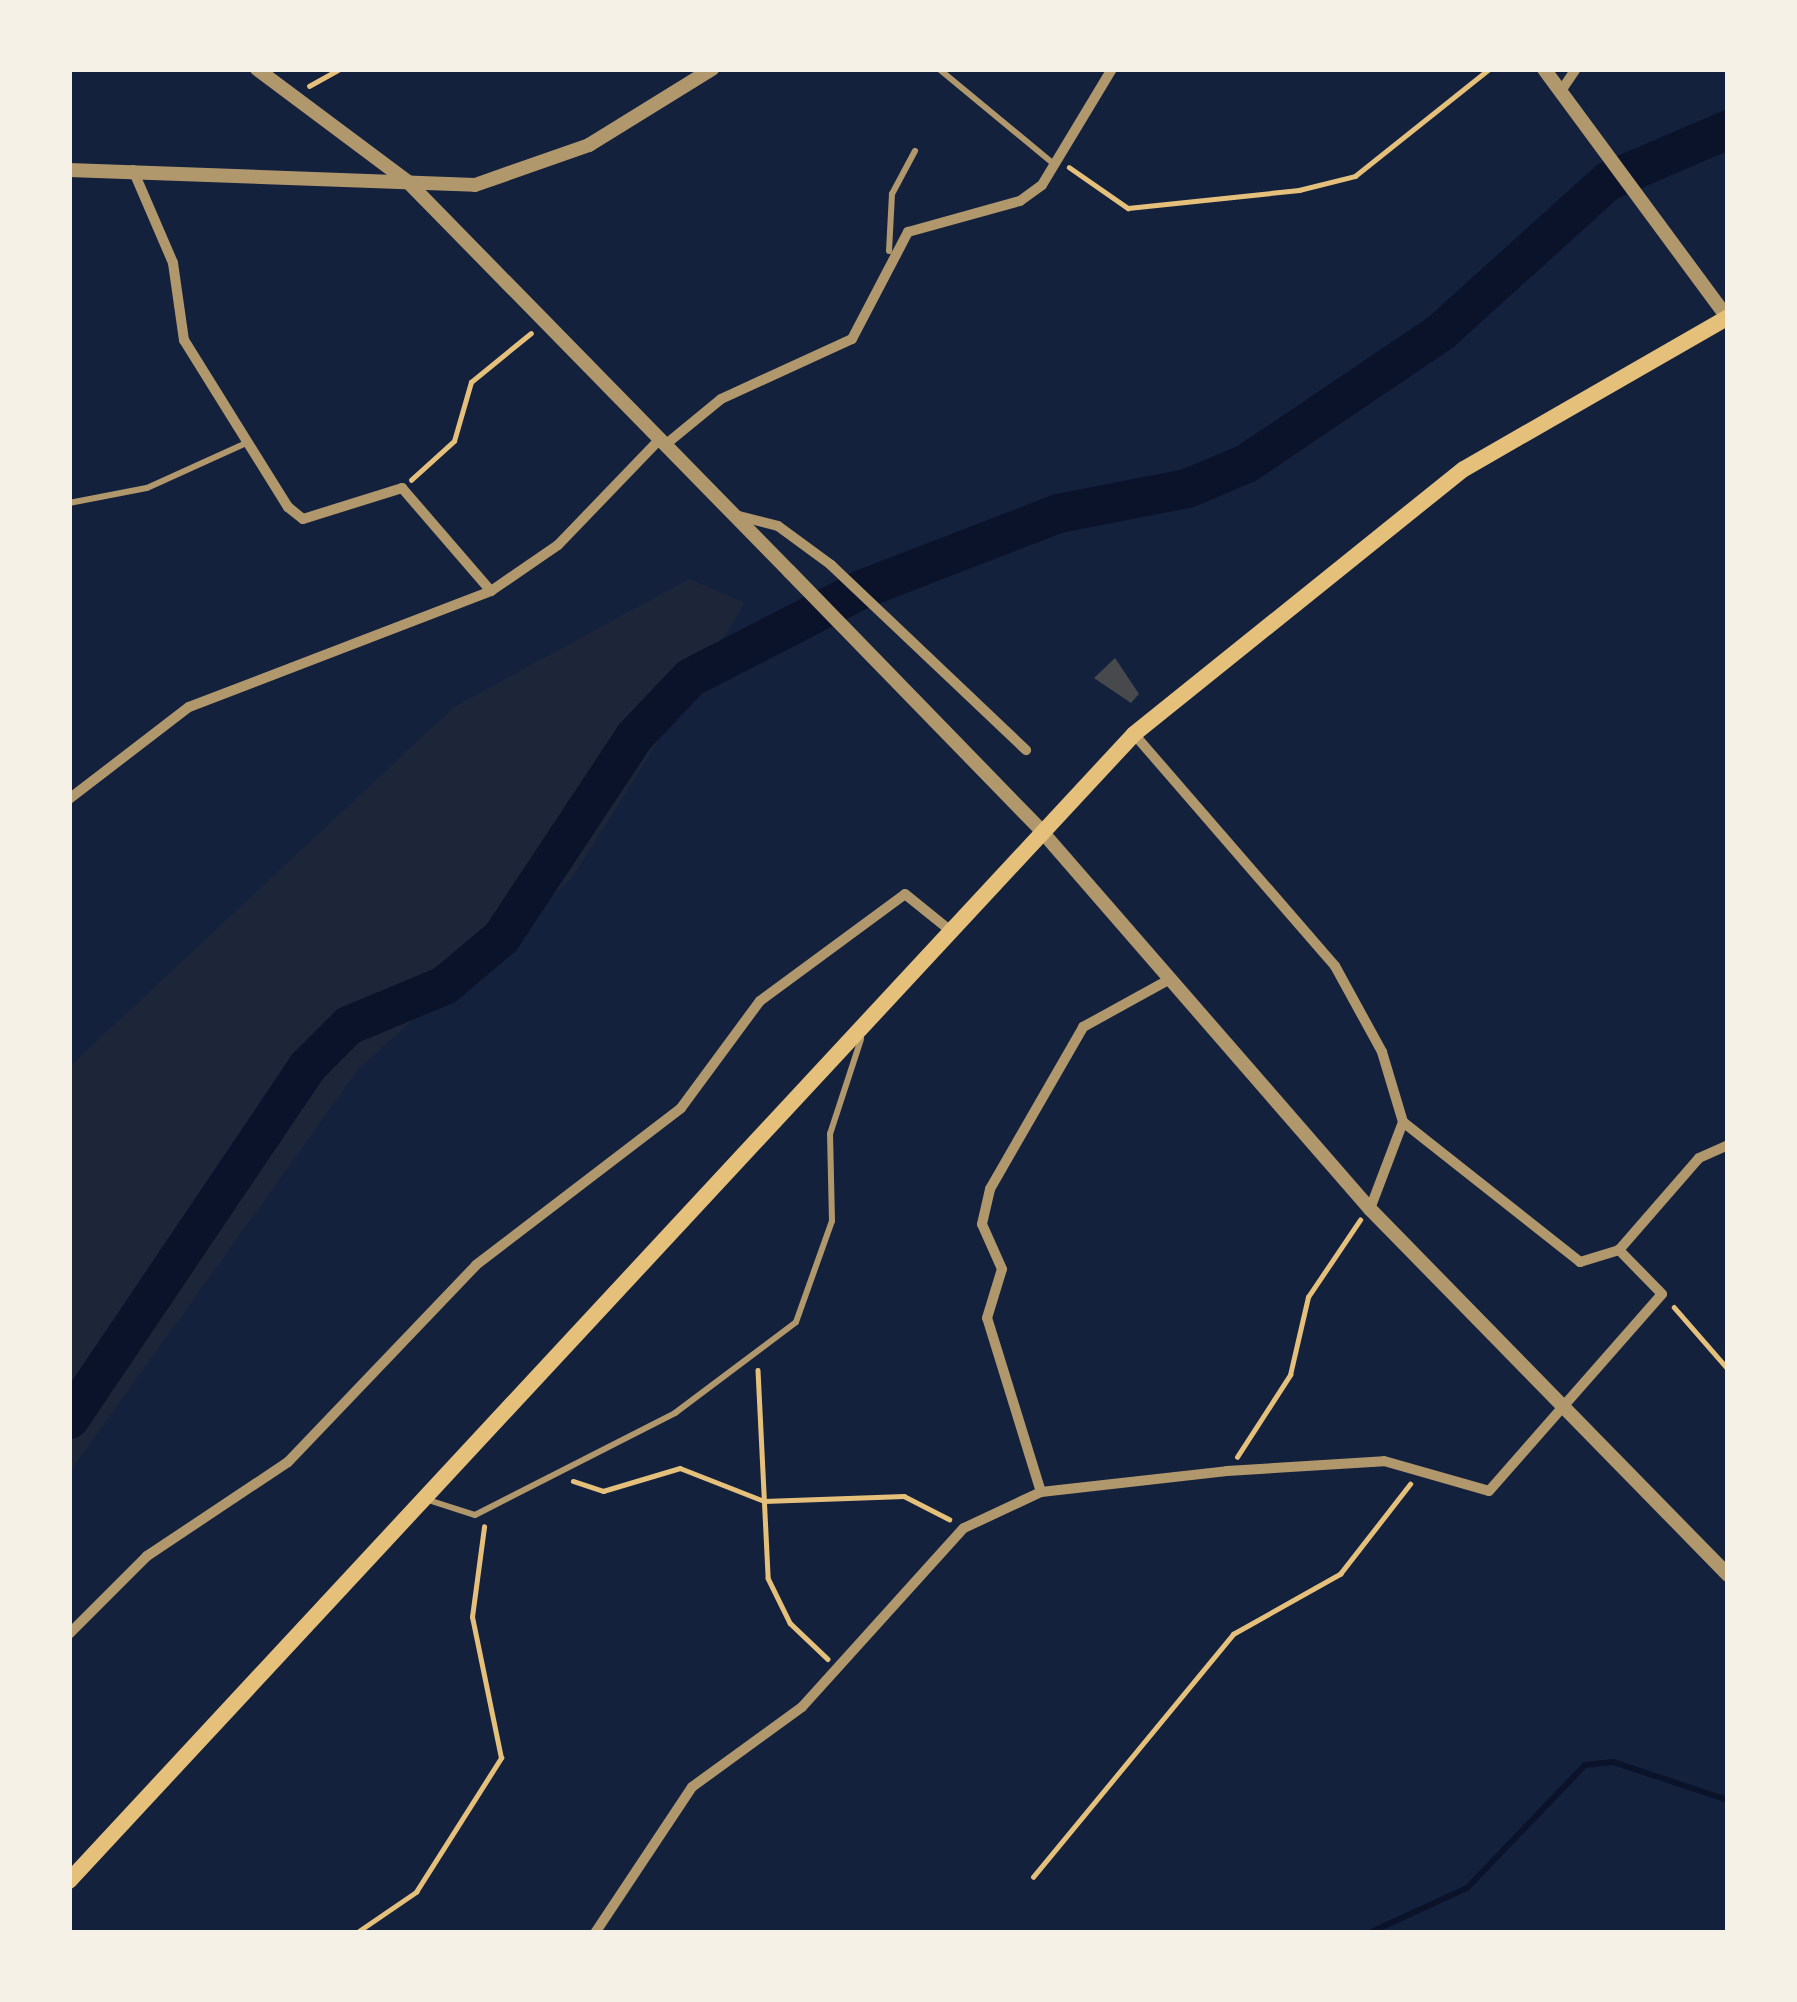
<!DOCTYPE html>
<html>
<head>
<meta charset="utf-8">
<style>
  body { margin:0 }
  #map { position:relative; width:1797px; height:2002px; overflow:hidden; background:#14213d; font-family:"Exo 2",sans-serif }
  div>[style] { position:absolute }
  .green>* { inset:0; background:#1d2539 }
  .stream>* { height:6px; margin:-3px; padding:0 3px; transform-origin:3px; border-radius:3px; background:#0b132b }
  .river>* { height:39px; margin:-19.5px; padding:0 19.5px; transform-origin:19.5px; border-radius:19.5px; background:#0b132b }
  .building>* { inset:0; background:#48494c }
  .path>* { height:4.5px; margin:-2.25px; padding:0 2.25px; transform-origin:2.25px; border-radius:2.25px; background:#e5c07b }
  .service>* { height:6px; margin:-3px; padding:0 3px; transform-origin:3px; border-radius:3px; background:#b1986c }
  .minor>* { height:10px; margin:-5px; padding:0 5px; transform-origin:5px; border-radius:5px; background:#b1986c }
  .tertiary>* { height:14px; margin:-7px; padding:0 7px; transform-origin:7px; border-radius:7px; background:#b1986c }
  .secondary>* { height:16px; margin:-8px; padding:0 8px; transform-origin:8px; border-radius:8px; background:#e5c07b }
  span { translate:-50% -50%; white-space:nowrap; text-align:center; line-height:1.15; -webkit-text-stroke:12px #f6f1e7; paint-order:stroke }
  .frame { position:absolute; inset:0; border:72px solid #f6f1e7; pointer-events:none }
</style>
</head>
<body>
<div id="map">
  <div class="green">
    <i style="clip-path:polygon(689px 579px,745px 603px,572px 878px,359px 1068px,69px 1473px,69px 1067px,454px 707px)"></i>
  </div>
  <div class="stream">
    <i style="left:1369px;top:1933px;width:108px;rotate:-24.7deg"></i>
    <i style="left:1467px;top:1888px;width:170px;rotate:-46.2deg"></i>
    <i style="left:1585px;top:1765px;width:28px;rotate:-6deg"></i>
    <i style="left:1613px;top:1762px;width:121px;rotate:18.3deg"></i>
  </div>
  <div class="river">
    <i style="left:69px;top:1419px;width:424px;rotate:-56deg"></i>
    <i style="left:306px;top:1067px;width:59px;rotate:-45deg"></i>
    <i style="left:348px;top:1025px;width:104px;rotate:-22.6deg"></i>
    <i style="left:444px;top:985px;width:75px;rotate:-40.1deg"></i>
    <i style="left:501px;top:937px;width:241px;rotate:-56.5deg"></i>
    <i style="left:634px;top:736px;width:81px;rotate:-46.5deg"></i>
    <i style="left:690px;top:677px;width:192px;rotate:-27.2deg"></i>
    <i style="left:861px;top:589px;width:211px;rotate:-21.1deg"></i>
    <i style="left:1058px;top:513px;width:131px;rotate:-11deg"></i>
    <i style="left:1187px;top:488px;width:64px;rotate:-23deg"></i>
    <i style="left:1246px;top:463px;width:234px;rotate:-34deg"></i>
    <i style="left:1440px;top:332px;width:225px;rotate:-42.1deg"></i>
    <i style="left:1607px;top:181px;width:132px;rotate:-23.3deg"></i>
  </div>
  <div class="building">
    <i style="clip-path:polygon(1115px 658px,1139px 694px,1131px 703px,1094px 678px)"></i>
  </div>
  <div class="path">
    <i style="left:309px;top:86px;width:35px;rotate:-29deg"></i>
    <i style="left:1069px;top:167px;width:72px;rotate:34.8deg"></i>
    <i style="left:1128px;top:208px;width:172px;rotate:-6deg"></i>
    <i style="left:1299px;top:190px;width:58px;rotate:-14deg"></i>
    <i style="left:1355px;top:176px;width:171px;rotate:-38.6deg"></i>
    <i style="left:411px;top:480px;width:58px;rotate:-42.2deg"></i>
    <i style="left:454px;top:441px;width:61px;rotate:-73.9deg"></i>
    <i style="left:471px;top:382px;width:77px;rotate:-39.2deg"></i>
    <i style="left:1674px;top:1307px;width:82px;rotate:48.9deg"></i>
    <i style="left:758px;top:1370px;width:208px;rotate:87.2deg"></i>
    <i style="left:768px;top:1578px;width:50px;rotate:63.9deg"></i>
    <i style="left:790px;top:1623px;width:52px;rotate:43.5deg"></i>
    <i style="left:1237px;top:1457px;width:98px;rotate:-57.1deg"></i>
    <i style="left:1290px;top:1375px;width:80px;rotate:-77deg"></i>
    <i style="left:1308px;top:1297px;width:93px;rotate:-56deg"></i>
    <i style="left:573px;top:1481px;width:32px;rotate:18deg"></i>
    <i style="left:603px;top:1491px;width:80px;rotate:-16.6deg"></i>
    <i style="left:680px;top:1468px;width:90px;rotate:21.4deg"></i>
    <i style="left:764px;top:1501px;width:140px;rotate:-2deg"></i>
    <i style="left:904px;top:1496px;width:51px;rotate:27.1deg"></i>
    <i style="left:1033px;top:1877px;width:315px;rotate:-50.5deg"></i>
    <i style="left:1233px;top:1634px;width:123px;rotate:-29.3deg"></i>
    <i style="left:1340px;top:1574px;width:114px;rotate:-52.1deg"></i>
    <i style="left:356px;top:1933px;width:73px;rotate:-34.3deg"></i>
    <i style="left:416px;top:1892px;width:159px;rotate:-57.6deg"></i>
    <i style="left:501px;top:1758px;width:144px;rotate:-101.6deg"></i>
    <i style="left:472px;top:1617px;width:91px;rotate:-82.4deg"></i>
  </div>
  <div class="service">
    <i style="left:939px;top:69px;width:149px;rotate:39.6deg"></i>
    <i style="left:889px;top:251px;width:57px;rotate:-87deg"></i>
    <i style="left:892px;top:194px;width:49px;rotate:-61.9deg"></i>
    <i style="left:69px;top:503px;width:79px;rotate:-10.9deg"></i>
    <i style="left:147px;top:488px;width:109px;rotate:-24.4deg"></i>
    <i style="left:425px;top:1499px;width:52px;rotate:17.7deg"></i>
    <i style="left:475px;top:1515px;width:225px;rotate:-27deg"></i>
    <i style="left:675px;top:1413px;width:151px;rotate:-36.9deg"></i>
    <i style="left:796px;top:1322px;width:107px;rotate:-70.4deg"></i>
    <i style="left:832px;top:1221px;width:87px;rotate:-91.3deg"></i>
    <i style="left:830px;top:1134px;width:100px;rotate:-71.9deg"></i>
  </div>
  <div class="minor">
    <i style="left:1563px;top:88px;width:23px;rotate:-56deg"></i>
    <i style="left:133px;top:170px;width:101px;rotate:66.7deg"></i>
    <i style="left:173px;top:263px;width:78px;rotate:81.9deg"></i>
    <i style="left:184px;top:340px;width:197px;rotate:58.1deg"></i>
    <i style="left:288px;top:507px;width:19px;rotate:39deg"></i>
    <i style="left:303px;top:519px;width:104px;rotate:-17.4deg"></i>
    <i style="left:402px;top:488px;width:136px;rotate:49.2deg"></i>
    <i style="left:665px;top:445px;width:72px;rotate:-39.4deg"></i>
    <i style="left:721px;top:399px;width:144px;rotate:-24.6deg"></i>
    <i style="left:852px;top:339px;width:121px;rotate:-62.4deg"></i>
    <i style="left:908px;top:232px;width:116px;rotate:-15.5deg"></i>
    <i style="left:1020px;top:201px;width:27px;rotate:-36deg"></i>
    <i style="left:1042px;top:185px;width:135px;rotate:-58.9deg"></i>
    <i style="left:735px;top:515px;width:44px;rotate:14.3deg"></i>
    <i style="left:778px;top:526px;width:66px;rotate:36.3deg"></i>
    <i style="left:831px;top:565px;width:269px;rotate:43.5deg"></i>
    <i style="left:1134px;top:734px;width:307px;rotate:49.1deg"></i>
    <i style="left:1335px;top:966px;width:98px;rotate:61.3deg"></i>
    <i style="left:1382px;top:1052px;width:73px;rotate:73.3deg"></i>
    <i style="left:1403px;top:1122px;width:93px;rotate:110.8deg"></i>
    <i style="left:69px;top:799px;width:151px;rotate:-37.5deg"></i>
    <i style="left:189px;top:707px;width:324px;rotate:-21deg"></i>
    <i style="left:491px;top:591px;width:81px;rotate:-34.5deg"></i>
    <i style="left:558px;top:545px;width:146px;rotate:-46.1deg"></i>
    <i style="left:1403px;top:1122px;width:226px;rotate:38.3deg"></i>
    <i style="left:1580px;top:1262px;width:41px;rotate:-17.1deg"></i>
    <i style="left:1619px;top:1250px;width:122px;rotate:-49deg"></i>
    <i style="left:1699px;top:1158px;width:32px;rotate:-24deg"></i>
    <i style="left:1041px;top:1492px;width:182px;rotate:-107.2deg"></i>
    <i style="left:987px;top:1318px;width:51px;rotate:-73deg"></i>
    <i style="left:1002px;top:1269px;width:49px;rotate:-114deg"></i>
    <i style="left:982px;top:1224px;width:36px;rotate:-77deg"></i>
    <i style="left:990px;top:1189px;width:187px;rotate:-60.1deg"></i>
    <i style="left:1083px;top:1027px;width:94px;rotate:-28.8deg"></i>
    <i style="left:69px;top:1634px;width:110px;rotate:-45deg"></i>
    <i style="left:147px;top:1556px;width:169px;rotate:-33.7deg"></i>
    <i style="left:288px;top:1462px;width:272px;rotate:-46.3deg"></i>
    <i style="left:476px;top:1265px;width:258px;rotate:-37.4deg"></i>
    <i style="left:681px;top:1108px;width:133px;rotate:-53.6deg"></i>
    <i style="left:760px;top:1001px;width:180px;rotate:-36.4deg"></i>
    <i style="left:905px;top:894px;width:54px;rotate:39deg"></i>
    <i style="left:595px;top:1933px;width:175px;rotate:-56.4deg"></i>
    <i style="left:692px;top:1787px;width:136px;rotate:-36deg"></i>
    <i style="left:802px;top:1707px;width:241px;rotate:-47.9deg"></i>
    <i style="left:964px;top:1528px;width:85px;rotate:-25.1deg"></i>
    <i style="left:1041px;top:1492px;width:187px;rotate:-6.4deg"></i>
    <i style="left:1227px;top:1471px;width:157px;rotate:-3.6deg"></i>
    <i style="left:1384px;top:1461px;width:109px;rotate:15.9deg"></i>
    <i style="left:1489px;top:1491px;width:262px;rotate:-48.7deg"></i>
    <i style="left:1662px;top:1294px;width:62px;rotate:-134.3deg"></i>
  </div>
  <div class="tertiary">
    <i style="left:257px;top:69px;width:189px;rotate:36.8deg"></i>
    <i style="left:408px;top:182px;width:545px;rotate:45.6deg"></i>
    <i style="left:789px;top:571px;width:357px;rotate:45.8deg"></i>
    <i style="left:1038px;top:827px;width:506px;rotate:49.01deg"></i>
    <i style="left:1370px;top:1209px;width:512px;rotate:45.63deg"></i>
    <i style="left:1544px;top:69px;width:308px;rotate:53.6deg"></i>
    <i style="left:69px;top:170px;width:406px;rotate:2.1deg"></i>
    <i style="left:475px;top:185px;width:121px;rotate:-19.3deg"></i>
    <i style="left:589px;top:145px;width:145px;rotate:-31.7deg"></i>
  </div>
  <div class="secondary">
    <i style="left:69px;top:1881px;width:1565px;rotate:-47.12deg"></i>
    <i style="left:1134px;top:734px;width:423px;rotate:-38.8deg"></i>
    <i style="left:1464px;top:469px;width:305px;rotate:-29.9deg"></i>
  </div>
  <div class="frame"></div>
</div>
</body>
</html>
